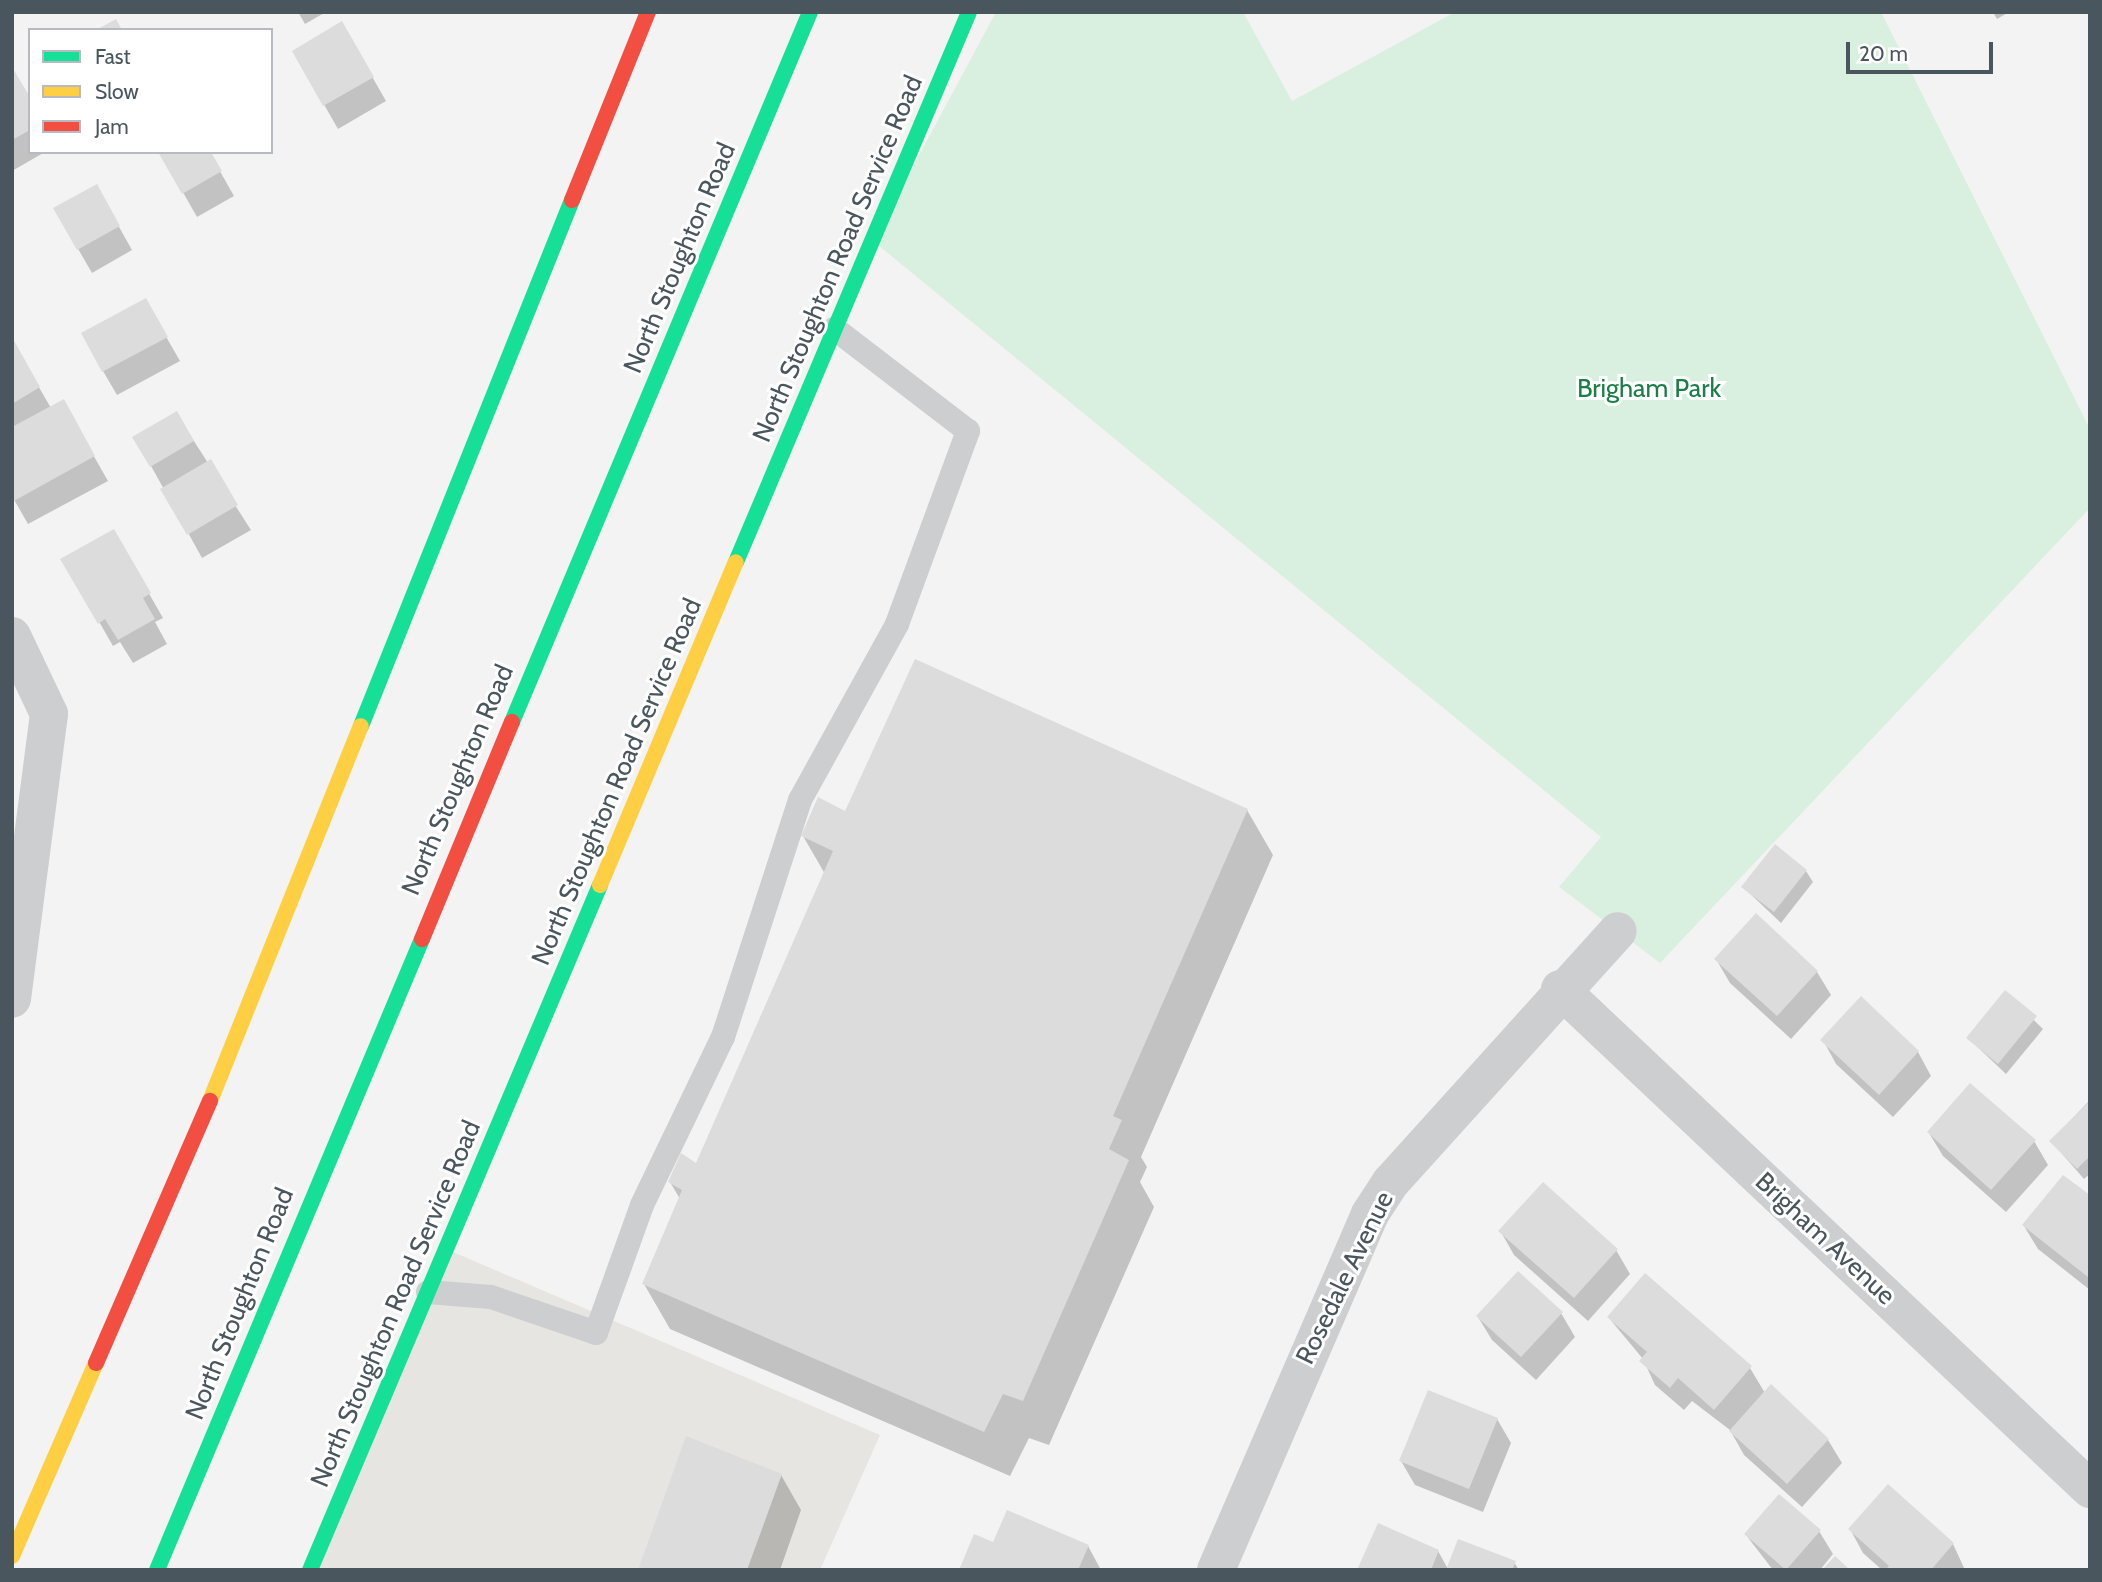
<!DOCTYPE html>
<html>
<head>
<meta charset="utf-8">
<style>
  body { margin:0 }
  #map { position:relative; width:2102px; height:1582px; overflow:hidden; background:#f3f3f3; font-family:Cabin,sans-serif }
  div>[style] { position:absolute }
  .commercial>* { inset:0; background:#e7e5e1 }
  .green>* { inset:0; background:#d9f0e0 }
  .shadow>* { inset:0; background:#0003 }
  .building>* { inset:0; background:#dcdcdd }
  .lane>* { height:24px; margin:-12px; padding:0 12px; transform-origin:12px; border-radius:12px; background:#ccced0 }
  .street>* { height:38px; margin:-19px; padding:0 19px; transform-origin:19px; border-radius:19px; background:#ccced0 }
  .fast>* { height:16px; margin:-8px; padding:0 8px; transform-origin:8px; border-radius:8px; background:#16e098 }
  .slow>* { height:16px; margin:-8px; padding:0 8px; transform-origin:8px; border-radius:8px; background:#ffcf43 }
  .jam>* { height:16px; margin:-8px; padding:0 8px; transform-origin:8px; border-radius:8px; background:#f24e42 }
  span { translate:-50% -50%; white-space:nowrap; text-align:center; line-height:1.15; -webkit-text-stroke:6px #fff; paint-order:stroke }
  .street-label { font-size:26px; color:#4a565e }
  .park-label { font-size:26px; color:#1c7e47 }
  .frame { position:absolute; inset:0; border:14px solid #4a565e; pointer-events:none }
  .legend { position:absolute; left:28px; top:28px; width:245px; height:126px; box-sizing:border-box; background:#fff; border:2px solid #b7bbbf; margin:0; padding:9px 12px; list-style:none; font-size:21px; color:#4a565e }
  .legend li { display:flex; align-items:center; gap:14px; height:35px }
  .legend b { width:35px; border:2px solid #b7bbbf }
  .scale { position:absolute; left:1846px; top:42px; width:147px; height:32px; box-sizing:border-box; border:4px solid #4a565e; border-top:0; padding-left:9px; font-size:21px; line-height:24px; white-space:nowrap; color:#4a565e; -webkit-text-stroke:5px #fff; paint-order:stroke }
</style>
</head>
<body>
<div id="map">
  <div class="commercial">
    <i style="clip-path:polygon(446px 1249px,880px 1435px,820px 1570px,310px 1570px)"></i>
  </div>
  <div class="green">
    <i style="clip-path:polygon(996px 12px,1243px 12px,1292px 101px,1455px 12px,1881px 12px,2090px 429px,2090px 508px,1660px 963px,1559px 887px,1601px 837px,873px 241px)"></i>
  </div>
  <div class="shadow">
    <i style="clip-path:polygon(298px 12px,326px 12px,305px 24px)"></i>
    <i style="clip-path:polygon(1993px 12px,2009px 12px,1997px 19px)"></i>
    <i style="clip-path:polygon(342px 24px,386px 101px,338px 129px,294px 52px)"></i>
    <i style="clip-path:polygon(12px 70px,30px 101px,30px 152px,45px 152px,12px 171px)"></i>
    <i style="clip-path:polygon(160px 152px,209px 152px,234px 196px,197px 217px)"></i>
    <i style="clip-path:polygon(96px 186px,132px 250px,92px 273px,55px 209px)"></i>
    <i style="clip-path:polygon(145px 300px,180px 361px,117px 395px,103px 371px)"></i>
    <i style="clip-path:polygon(12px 341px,51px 408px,63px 402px,108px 481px,28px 524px,12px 496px)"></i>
    <i style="clip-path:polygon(176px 413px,251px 530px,202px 558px,135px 437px)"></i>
    <i style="clip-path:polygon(113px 531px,163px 618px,155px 622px,167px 644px,133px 663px,120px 642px,113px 646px,63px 559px)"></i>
    <i style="clip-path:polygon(1247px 810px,1273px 855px,1141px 1157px,1147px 1167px,1140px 1182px,1154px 1207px,1049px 1445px,1029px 1438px,1010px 1476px,670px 1329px,644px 1284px,680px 1199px,670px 1182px,697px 1166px,825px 874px,803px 836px,846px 813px)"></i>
    <i style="clip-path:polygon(1806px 871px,1813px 882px,1781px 923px,1743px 887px)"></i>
    <i style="clip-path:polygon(1716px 959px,1817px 972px,1831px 995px,1791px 1039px,1730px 983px)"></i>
    <i style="clip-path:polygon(2005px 992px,2043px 1029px,2006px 1074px,1968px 1038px)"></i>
    <i style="clip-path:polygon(1823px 1040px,1918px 1052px,1931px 1076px,1893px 1117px,1836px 1064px)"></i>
    <i style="clip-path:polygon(2088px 1102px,2090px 1174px,2084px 1179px,2051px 1141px)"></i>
    <i style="clip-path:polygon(1929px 1133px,2034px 1141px,2048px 1165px,2006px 1212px,1943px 1156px)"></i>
    <i style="clip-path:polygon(2090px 1198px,2090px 1290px,2038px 1249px,2024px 1226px)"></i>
    <i style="clip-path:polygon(1501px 1232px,1616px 1250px,1630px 1274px,1588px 1321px,1514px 1255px)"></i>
    <i style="clip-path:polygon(1561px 1313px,1575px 1337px,1536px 1380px,1492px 1340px,1478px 1317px)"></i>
    <i style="clip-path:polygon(1609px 1318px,1750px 1368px,1765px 1393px,1828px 1440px,1842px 1463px,1802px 1507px,1744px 1455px,1730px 1430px,1692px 1401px,1684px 1410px,1655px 1385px,1643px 1359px)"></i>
    <i style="clip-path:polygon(1497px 1419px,1511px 1443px,1483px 1512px,1415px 1485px,1401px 1461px)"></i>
    <i style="clip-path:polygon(781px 1475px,801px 1510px,780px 1570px,640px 1570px)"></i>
    <i style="clip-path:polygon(1888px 1487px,1953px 1544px,1965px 1570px,1882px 1570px,1863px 1553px,1850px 1529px)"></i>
    <i style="clip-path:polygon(1819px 1531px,1833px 1554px,1820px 1570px,1773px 1570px,1746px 1535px)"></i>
    <i style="clip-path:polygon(994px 1545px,1088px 1546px,1101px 1570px,961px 1570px)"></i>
    <i style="clip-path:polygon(1438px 1551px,1448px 1569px,1514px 1562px,1519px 1570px,1359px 1570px)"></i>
  </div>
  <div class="building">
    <i style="clip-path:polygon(116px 19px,122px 30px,96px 30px)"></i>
    <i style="clip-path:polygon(342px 21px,374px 77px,323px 106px,292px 51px)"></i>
    <i style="clip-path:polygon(12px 67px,30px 97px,30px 130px,12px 140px)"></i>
    <i style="clip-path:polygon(158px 152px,211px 152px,222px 171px,182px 194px)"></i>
    <i style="clip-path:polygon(97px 184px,120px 226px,77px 250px,53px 208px)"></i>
    <i style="clip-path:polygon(146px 298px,168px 337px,102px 372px,81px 333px)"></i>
    <i style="clip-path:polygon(12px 337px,40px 387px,12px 404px)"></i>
    <i style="clip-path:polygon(64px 399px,95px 456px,12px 502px,12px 427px)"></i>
    <i style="clip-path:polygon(177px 411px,194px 441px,150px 467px,132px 437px)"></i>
    <i style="clip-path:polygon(211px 459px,238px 505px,187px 535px,160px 489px)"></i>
    <i style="clip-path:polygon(114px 529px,151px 593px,143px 598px,155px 619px,118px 640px,105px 619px,98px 624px,60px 559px)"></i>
    <i style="clip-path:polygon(915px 659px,1248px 809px,1113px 1116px,1122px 1120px,1109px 1149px,1129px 1160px,1023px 1401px,1003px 1394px,984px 1432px,642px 1284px,682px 1190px,668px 1182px,681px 1153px,696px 1163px,833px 851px,801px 836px,818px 797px,845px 811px)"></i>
    <i style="clip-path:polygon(1775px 844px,1807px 870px,1774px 912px,1741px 887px)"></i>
    <i style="clip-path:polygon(1756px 913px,1818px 971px,1777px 1016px,1714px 959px)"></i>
    <i style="clip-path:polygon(2005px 990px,2037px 1016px,1998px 1064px,1966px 1038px)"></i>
    <i style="clip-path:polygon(1861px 996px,1919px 1051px,1879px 1095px,1820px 1040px)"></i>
    <i style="clip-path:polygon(1970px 1083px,2036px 1140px,1991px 1190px,1927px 1132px)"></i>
    <i style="clip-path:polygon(2090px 1101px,2090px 1156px,2077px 1169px,2049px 1141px)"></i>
    <i style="clip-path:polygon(2063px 1175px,2090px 1195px,2088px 1277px,2022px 1225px)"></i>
    <i style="clip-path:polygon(1543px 1182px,1618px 1249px,1574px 1298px,1498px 1231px)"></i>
    <i style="clip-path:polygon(1518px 1271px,1563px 1312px,1521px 1357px,1476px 1316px)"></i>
    <i style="clip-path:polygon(1645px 1273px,1752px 1366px,1714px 1410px,1678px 1378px,1670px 1388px,1639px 1361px,1647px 1352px,1607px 1317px)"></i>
    <i style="clip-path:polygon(1771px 1384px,1829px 1439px,1787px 1484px,1729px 1431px)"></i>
    <i style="clip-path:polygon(1428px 1390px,1498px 1418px,1469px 1489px,1399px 1461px)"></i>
    <i style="clip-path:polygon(686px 1436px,782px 1474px,747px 1570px,638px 1570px)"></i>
    <i style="clip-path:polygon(1888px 1484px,1954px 1543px,1931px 1570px,1885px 1570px,1889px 1566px,1848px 1529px)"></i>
    <i style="clip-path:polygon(1779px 1494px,1821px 1530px,1786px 1570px,1744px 1534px)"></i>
    <i style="clip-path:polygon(1007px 1510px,1089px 1545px,1078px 1570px,959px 1570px,974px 1534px,993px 1542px)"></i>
    <i style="clip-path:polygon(1378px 1523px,1439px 1550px,1431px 1570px,1357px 1570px)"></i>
    <i style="clip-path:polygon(1458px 1539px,1516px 1561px,1512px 1570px,1446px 1570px)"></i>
    <i style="clip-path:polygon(1835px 1556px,1850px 1570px,1822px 1570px)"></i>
  </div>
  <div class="lane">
    <i style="left:428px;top:1292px;width:63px;rotate:4.5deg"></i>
    <i style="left:491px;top:1297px;width:111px;rotate:18.9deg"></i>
    <i style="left:596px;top:1333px;width:136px;rotate:-70.2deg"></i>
    <i style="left:642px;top:1205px;width:187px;rotate:-64.3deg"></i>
    <i style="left:723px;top:1037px;width:249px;rotate:-72deg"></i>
    <i style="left:800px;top:800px;width:201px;rotate:-61.1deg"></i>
    <i style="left:897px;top:624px;width:206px;rotate:-69.8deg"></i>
    <i style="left:968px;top:431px;width:168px;rotate:-142.5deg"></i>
  </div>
  <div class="street">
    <i style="left:12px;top:636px;width:86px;rotate:64.6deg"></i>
    <i style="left:49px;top:714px;width:287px;rotate:97.4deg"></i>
    <i style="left:1560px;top:989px;width:729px;rotate:43.33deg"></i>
    <i style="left:1216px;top:1570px;width:388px;rotate:-66.6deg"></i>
    <i style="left:1370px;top:1214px;width:38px;rotate:-57deg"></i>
    <i style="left:1391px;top:1182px;width:338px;rotate:-47.9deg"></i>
  </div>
  <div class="fast">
    <i style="left:736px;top:562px;width:597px;rotate:-67.04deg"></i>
    <i style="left:512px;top:722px;width:770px;rotate:-67.23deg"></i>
    <i style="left:361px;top:726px;width:567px;rotate:-68.14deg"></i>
    <i style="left:157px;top:1570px;width:684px;rotate:-67.22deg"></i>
    <i style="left:310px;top:1570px;width:744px;rotate:-67.05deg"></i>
  </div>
  <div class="slow">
    <i style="left:600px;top:885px;width:350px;rotate:-67.2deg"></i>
    <i style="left:210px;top:1101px;width:404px;rotate:-68.1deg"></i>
    <i style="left:12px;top:1556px;width:210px;rotate:-66.5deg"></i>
  </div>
  <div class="jam">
    <i style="left:572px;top:200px;width:203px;rotate:-68deg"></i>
    <i style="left:422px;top:939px;width:235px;rotate:-67.5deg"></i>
    <i style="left:96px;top:1363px;width:286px;rotate:-66.5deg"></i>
  </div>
  <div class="street-label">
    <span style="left:680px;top:258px;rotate:-67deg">North Stoughton Road</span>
    <span style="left:838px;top:259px;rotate:-67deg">North Stoughton Road Service Road</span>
    <span style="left:458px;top:780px;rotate:-67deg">North Stoughton Road</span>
    <span style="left:617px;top:782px;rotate:-67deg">North Stoughton Road Service Road</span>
    <span style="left:1825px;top:1239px;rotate:43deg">Brigham Avenue</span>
    <span style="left:1345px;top:1278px;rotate:-64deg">Rosedale Avenue</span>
    <span style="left:240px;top:1304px;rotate:-68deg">North Stoughton Road</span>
    <span style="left:396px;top:1304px;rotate:-67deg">North Stoughton Road Service Road</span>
  </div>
  <div class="park-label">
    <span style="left:1649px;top:389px">Brigham Park</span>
  </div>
  <div class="frame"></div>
  <ul class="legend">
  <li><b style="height:9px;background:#16e098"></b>Fast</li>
  <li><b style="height:9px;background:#ffcf43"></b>Slow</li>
  <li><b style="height:9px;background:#f24e42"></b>Jam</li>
  </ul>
  <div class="scale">20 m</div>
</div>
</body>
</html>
